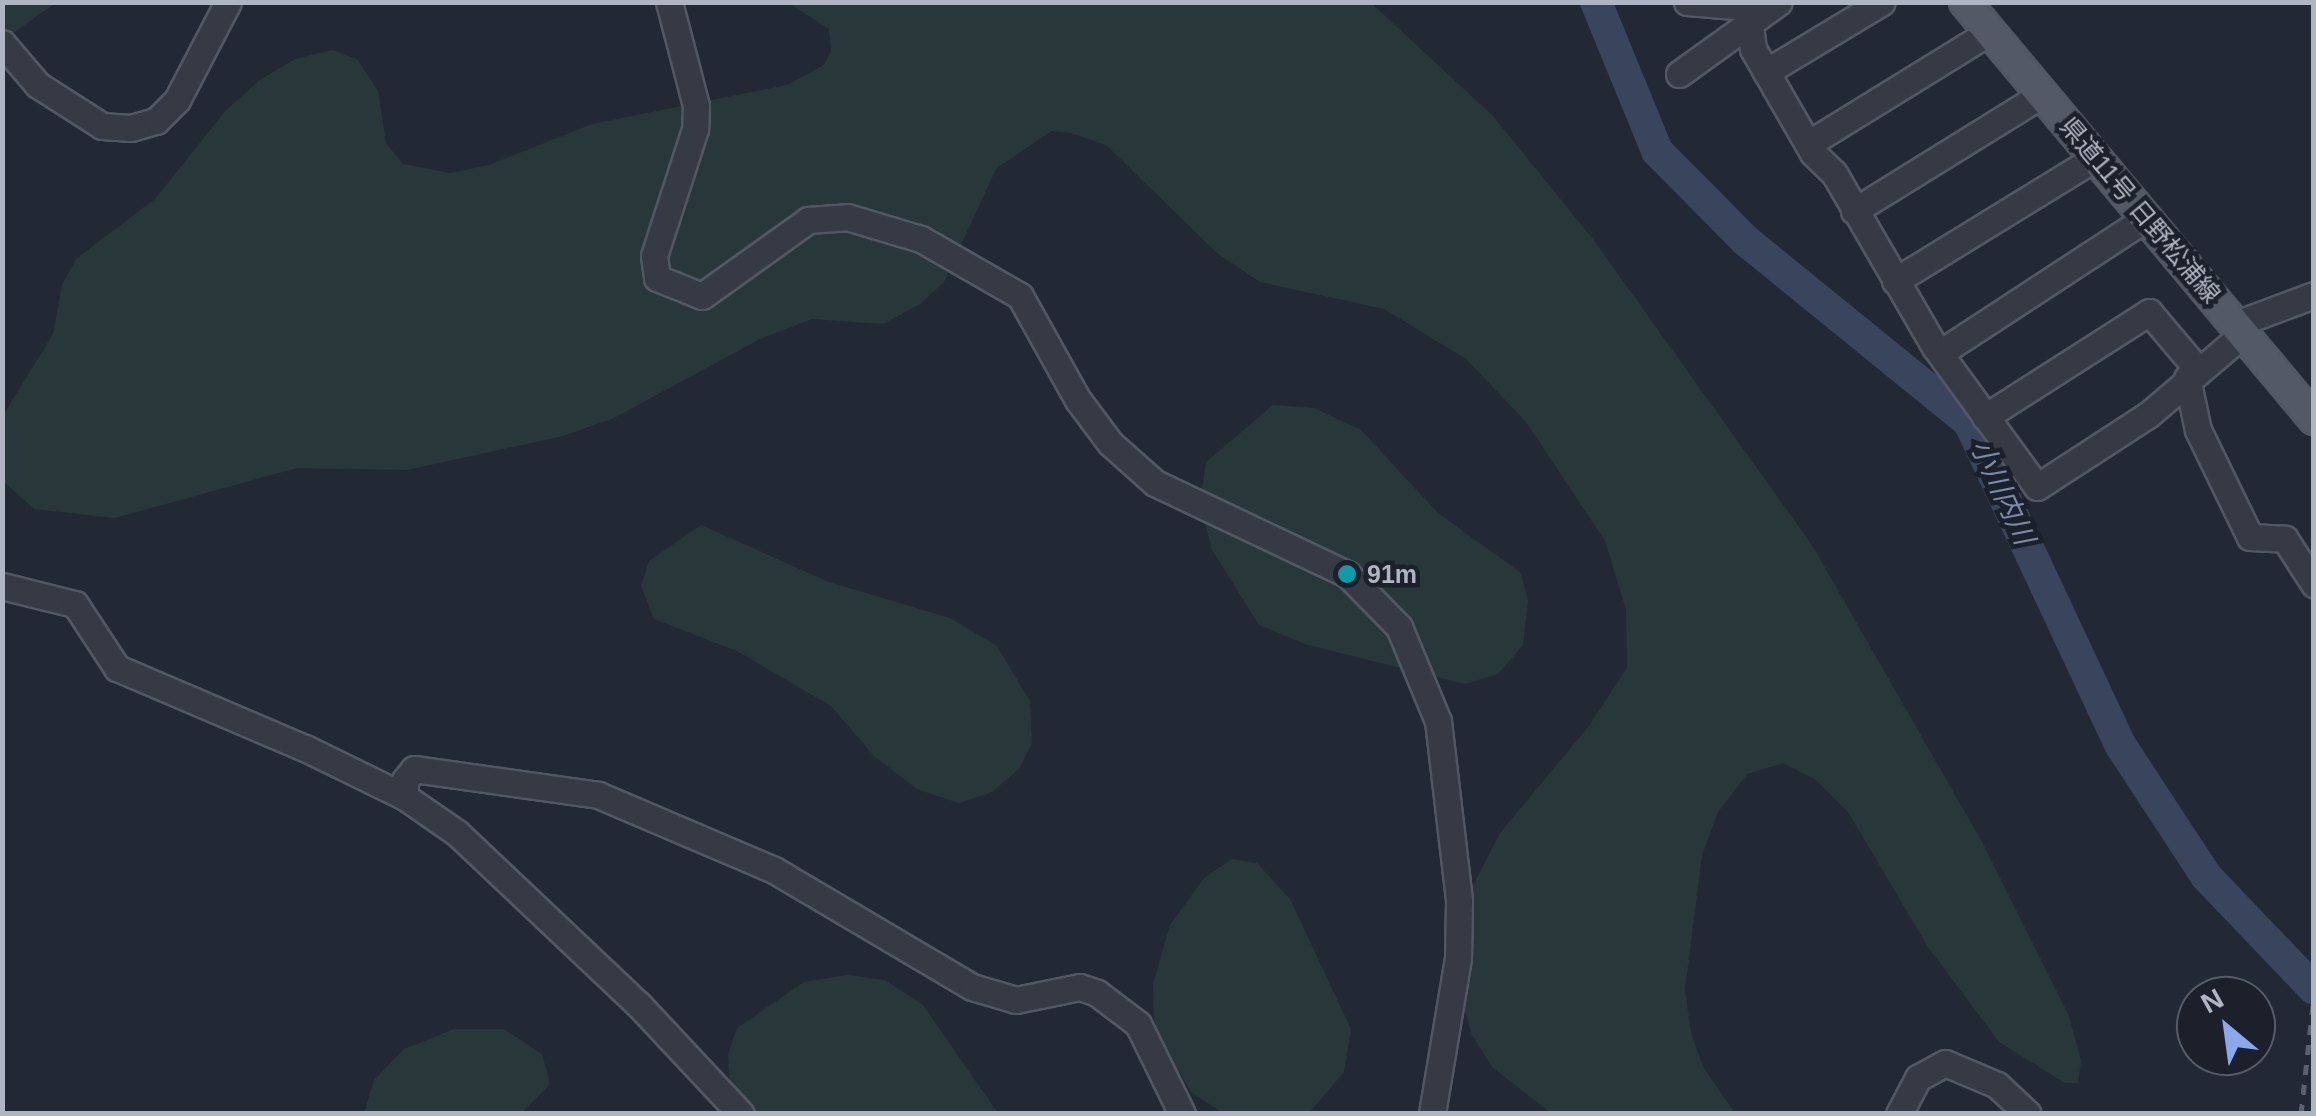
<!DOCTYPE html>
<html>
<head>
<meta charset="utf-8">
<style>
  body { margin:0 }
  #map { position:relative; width:2316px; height:1116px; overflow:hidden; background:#222834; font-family:Helvetica,"Noto Sans JP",sans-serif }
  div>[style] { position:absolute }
  .green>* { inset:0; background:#28383a }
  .river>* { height:32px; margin:-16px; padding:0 16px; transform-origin:16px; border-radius:16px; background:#39455c }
  .roads { filter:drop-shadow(2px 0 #525863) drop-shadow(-2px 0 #525863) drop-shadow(0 2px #525863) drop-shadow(0 -2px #525863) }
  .minor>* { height:25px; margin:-12.5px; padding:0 12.5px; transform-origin:12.5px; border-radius:12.5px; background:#353a45 }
  .major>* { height:30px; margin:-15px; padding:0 15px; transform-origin:15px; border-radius:15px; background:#535965 }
  .rail>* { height:5px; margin-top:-2.5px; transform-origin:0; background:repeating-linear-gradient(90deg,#59606e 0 10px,transparent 0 20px) }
  .dots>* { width:28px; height:28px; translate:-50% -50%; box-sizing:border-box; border:5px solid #1b202a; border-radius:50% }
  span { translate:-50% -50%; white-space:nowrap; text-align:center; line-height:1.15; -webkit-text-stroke:9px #1b202a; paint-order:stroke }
  .street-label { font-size:25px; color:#afb5c2 }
  .poi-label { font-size:25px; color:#afb5c2; font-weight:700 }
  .left { translate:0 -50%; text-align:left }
  .water-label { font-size:28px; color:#7b8aa8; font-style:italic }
  .frame { position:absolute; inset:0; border:5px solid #afb5c2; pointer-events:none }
  .north { position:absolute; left:2176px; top:976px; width:100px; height:100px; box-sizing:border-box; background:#1b202a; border:2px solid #565c67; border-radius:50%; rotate:331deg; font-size:28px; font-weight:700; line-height:40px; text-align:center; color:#afb5c2 }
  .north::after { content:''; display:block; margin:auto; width:35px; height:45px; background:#8ba8ec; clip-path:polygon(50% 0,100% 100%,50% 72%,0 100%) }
</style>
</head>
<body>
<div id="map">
  <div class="green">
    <i style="clip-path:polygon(3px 3px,56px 3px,3px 40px)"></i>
    <i style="clip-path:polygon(789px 3px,1371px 3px,1493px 116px,1592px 238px,1812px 545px,1982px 842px,2069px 1016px,2081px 1061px,2078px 1083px,2065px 1083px,1999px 1042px,1928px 947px,1848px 812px,1816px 780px,1783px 763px,1747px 774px,1718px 812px,1702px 855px,1685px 989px,1691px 1033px,1703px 1067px,1735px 1113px,1551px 1113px,1492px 1067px,1472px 1035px,1461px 996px,1465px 901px,1500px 833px,1589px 726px,1627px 668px,1626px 609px,1605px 541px,1526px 422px,1466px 359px,1384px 309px,1260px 282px,1217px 253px,1106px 145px,1071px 133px,1051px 131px,996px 169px,944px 282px,920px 304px,883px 324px,812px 319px,760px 339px,614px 418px,563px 436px,407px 470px,297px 468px,115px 518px,34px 509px,3px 481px,2px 417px,53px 334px,62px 285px,76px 259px,156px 198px,226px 110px,260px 80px,295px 59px,333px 50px,357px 59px,378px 91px,386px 143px,403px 164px,450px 173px,489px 165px,592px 124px,787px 85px,824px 65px,831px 51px,829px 29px)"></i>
    <i style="clip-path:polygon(1273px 405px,1314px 408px,1361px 430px,1438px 513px,1521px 573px,1528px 601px,1523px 645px,1498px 674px,1465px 684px,1305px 644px,1259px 625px,1212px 550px,1200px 502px,1206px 462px)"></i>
    <i style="clip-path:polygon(701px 525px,829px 582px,950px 618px,997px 646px,1030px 701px,1032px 743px,1019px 769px,992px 792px,959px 803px,917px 789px,875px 757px,831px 706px,737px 651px,654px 619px,641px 586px,649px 561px)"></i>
    <i style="clip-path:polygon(1232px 859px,1257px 863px,1290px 899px,1351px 1029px,1344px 1072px,1309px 1113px,1223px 1113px,1191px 1092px,1154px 1029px,1153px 984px,1170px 925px,1204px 878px)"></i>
    <i style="clip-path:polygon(847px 975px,885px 980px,923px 1005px,998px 1113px,740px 1113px,730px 1097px,728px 1055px,737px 1028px,804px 982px)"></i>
    <i style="clip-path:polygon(454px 1029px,504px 1029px,542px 1054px,550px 1084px,521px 1113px,364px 1113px,374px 1080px,404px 1049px)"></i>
  </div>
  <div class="river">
    <i style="left:1596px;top:2px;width:161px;rotate:67.7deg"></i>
    <i style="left:1657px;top:151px;width:125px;rotate:45.3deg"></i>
    <i style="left:1745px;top:240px;width:289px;rotate:39.1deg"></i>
    <i style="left:1969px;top:422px;width:358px;rotate:64.9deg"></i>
    <i style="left:2121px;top:746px;width:155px;rotate:56.8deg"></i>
    <i style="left:2206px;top:876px;width:156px;rotate:46.3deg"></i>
  </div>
  <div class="roads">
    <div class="minor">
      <i style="left:669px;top:2px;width:107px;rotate:75.4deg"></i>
      <i style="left:696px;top:106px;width:23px;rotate:92deg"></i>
      <i style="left:695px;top:129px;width:133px;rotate:107.9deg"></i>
      <i style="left:654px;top:256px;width:22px;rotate:82deg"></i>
      <i style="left:657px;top:278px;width:48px;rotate:21.8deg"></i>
      <i style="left:702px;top:296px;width:130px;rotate:-35.6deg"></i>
      <i style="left:808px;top:220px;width:39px;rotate:-4deg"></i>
      <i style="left:847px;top:217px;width:77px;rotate:16.6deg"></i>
      <i style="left:921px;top:239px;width:114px;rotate:29.9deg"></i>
      <i style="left:1020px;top:296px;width:119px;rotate:60.9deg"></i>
      <i style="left:1078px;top:400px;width:54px;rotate:53.3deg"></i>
      <i style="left:1110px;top:443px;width:60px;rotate:41.6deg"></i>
      <i style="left:1155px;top:483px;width:212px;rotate:25.4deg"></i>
      <i style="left:1347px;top:574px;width:74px;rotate:45.5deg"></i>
      <i style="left:1399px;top:627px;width:102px;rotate:67.5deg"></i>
      <i style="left:1438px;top:721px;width:181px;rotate:83.3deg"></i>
      <i style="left:1459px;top:901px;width:57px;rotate:91deg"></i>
      <i style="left:1458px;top:958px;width:158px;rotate:99.5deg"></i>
      <i style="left:1687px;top:2px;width:60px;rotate:4.8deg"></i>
      <i style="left:1747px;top:2px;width:47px;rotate:82.7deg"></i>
      <i style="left:1753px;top:49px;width:120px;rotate:60deg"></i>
      <i style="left:1813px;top:153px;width:29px;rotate:44deg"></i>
      <i style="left:1834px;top:173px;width:201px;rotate:59.9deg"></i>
      <i style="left:1935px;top:347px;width:173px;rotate:53.9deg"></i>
      <i style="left:2037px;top:487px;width:132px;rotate:-33deg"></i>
      <i style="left:2148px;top:415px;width:126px;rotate:-40.5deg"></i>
      <i style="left:2px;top:43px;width:55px;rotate:49.4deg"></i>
      <i style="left:38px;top:85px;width:76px;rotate:32.6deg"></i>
      <i style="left:102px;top:126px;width:29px;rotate:4deg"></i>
      <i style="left:131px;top:128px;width:26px;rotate:-16deg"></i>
      <i style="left:156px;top:121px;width:30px;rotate:-45deg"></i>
      <i style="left:177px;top:100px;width:110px;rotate:-62.5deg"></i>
      <i style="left:1766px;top:72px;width:135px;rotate:-31.1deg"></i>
      <i style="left:1679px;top:74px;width:123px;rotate:-35.8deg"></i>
      <i style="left:1808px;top:144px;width:213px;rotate:-31.7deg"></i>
      <i style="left:1854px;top:211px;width:220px;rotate:-31.8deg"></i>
      <i style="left:1895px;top:281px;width:235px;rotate:-31.6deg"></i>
      <i style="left:2236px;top:324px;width:83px;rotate:-20.4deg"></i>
      <i style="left:1940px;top:353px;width:246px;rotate:-33.2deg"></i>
      <i style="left:2187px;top:378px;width:53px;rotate:78.1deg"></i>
      <i style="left:2198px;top:430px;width:119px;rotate:64.1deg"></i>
      <i style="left:2250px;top:537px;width:35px;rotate:3deg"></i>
      <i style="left:2285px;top:539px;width:54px;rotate:57.2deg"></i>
      <i style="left:1985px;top:417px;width:195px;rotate:-32.6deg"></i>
      <i style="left:2149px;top:312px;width:76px;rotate:49.8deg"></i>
      <i style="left:2px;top:586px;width:75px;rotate:13.9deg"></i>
      <i style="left:75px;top:604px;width:77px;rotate:56.7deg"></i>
      <i style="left:117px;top:668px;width:204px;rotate:23.1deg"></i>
      <i style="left:305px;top:748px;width:111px;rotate:26.1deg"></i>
      <i style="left:405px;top:797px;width:63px;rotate:34.7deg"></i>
      <i style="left:457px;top:833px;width:250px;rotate:43.4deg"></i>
      <i style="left:639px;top:1005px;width:149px;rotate:46.9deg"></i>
      <i style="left:405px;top:797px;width:17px;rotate:-90deg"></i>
      <i style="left:405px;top:780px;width:14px;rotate:-51deg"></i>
      <i style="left:414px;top:769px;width:186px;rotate:8deg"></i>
      <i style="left:598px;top:795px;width:191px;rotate:23.1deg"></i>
      <i style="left:774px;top:870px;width:230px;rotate:30.6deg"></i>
      <i style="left:972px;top:987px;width:46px;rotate:16.5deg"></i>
      <i style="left:1016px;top:1000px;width:65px;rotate:-11.5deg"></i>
      <i style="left:1080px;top:987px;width:18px;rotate:19deg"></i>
      <i style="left:1097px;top:993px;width:51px;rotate:37.1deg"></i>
      <i style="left:1138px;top:1024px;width:100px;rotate:63.9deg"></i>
      <i style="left:1899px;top:1114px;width:41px;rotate:-62.2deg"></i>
      <i style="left:1918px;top:1078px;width:31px;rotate:-29deg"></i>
      <i style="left:1945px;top:1063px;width:56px;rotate:22.9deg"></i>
      <i style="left:1997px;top:1085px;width:42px;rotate:43.1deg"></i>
    </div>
    <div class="major">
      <i style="left:1965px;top:2px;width:544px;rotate:50.07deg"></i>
    </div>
  </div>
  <div class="rail">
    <i style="left:2301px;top:1114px;width:119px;rotate:-83.7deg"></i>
  </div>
  <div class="dots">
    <i style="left:1347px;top:574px;background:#0f9aa8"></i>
  </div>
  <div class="street-label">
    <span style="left:2140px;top:210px;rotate:50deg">県道11号 日野松浦線</span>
  </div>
  <div class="poi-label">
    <span class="left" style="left:1367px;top:574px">91m</span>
  </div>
  <div class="water-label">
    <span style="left:2002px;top:492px;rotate:65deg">小川内川</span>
  </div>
  <div class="frame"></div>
  <div class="north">N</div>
</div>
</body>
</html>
